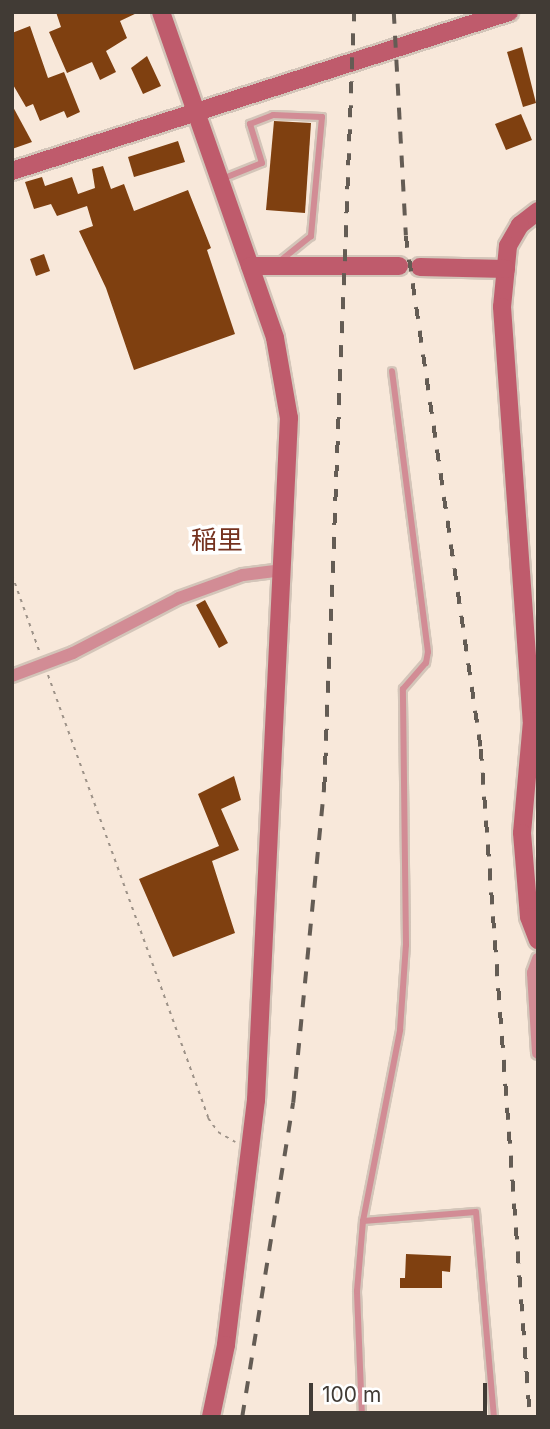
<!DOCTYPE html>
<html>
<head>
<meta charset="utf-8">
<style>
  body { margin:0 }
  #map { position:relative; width:550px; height:1429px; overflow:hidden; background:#f8e8da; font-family:Inter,"Noto Sans JP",sans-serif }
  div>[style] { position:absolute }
  .building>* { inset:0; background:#7f4010 }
  .path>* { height:2px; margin-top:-1px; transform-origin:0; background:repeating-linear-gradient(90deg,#9d9288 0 3.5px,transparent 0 8.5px) }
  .roads { filter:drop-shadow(2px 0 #d3c5b9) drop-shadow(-2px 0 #d3c5b9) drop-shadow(0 2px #d3c5b9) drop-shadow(0 -2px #d3c5b9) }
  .lane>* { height:6px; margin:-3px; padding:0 3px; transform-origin:3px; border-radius:3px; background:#d28c95 }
  .street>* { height:12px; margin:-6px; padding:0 6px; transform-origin:6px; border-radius:6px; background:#d28c95 }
  .secondary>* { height:18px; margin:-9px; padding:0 9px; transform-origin:9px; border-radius:9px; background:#bf5b6c }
  .rail>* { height:3.5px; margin-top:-1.75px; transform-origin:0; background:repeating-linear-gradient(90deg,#645c54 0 12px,transparent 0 24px) }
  span { translate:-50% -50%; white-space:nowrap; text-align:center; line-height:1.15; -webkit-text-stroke:7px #fff; paint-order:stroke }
  .quarter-label { font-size:26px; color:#75321f }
  .frame { position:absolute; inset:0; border:14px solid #413b35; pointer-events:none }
  .scale { position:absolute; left:309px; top:1383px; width:178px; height:32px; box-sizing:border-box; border:4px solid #413b35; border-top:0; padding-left:9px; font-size:21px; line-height:24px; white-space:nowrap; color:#413b35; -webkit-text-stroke:5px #fff; paint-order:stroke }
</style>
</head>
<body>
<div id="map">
  <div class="building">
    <i style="clip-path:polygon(56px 12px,139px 12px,120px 21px,127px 38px,106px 51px,116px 72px,100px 80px,92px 62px,67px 73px,49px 32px,61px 27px)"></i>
    <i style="clip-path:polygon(30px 26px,48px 78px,64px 72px,80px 112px,67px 118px,64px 111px,40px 121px,33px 104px,26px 107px,12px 83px,12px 33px)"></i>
    <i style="clip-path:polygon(522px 47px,536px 103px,523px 107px,507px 52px)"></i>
    <i style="clip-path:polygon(147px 56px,161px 86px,143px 94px,131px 68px)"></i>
    <i style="clip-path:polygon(12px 105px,32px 142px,12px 149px)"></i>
    <i style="clip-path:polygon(521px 114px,532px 140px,506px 150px,495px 124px)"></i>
    <i style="clip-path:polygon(274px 121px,311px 123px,305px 213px,266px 210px)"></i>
    <i style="clip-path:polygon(178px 141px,185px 162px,134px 177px,128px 157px)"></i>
    <i style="clip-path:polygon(103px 166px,111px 189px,124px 184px,134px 211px,188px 190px,211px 248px,207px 250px,235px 334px,134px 370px,106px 288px,79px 231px,93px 226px,87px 206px,57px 216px,51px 204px,34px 209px,25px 182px,42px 177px,45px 186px,72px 177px,78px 194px,95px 188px,92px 169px)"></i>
    <i style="clip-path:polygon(44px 254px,50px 271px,36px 276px,30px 259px)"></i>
    <i style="clip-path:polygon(205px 600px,228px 643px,219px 648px,196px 605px)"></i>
    <i style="clip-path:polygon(234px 776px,241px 800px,221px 809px,239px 850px,212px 861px,235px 933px,173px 957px,139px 879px,219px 846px,198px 794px)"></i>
    <i style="clip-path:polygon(406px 1254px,451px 1256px,450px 1272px,442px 1271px,442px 1288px,400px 1288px,400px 1278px,405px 1278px)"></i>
  </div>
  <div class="path">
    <i style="left:12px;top:575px;width:83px;rotate:70.3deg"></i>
    <i style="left:48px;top:675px;width:471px;rotate:70.1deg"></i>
    <i style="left:208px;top:1118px;width:17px;rotate:54deg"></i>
    <i style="left:218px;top:1132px;width:20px;rotate:30deg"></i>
  </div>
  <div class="roads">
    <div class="lane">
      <i style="left:222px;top:179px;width:43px;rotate:-21.8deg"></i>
      <i style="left:262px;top:163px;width:41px;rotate:-107.1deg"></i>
      <i style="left:250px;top:124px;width:25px;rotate:-21deg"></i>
      <i style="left:273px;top:115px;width:49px;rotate:2.3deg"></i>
      <i style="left:322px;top:117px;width:120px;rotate:95.3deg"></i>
      <i style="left:311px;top:236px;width:40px;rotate:141deg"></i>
      <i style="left:363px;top:1221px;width:113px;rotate:-4.6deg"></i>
      <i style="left:476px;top:1212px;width:206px;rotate:85deg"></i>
      <i style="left:362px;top:1417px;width:126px;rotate:-92.3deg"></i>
      <i style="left:357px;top:1291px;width:70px;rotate:-85.1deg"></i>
      <i style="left:363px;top:1221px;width:195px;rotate:-79deg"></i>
      <i style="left:400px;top:1030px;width:85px;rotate:-86deg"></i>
      <i style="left:406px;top:945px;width:256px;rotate:-90.7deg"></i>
      <i style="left:403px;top:689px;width:35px;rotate:-49deg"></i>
      <i style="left:426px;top:663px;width:11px;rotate:-80deg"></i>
      <i style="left:428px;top:652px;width:283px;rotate:-97.3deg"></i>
    </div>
    <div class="street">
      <i style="left:12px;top:676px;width:65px;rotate:-20.7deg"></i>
      <i style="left:73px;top:653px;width:119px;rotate:-27.4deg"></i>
      <i style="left:179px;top:598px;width:68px;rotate:-19.8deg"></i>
      <i style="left:243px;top:575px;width:40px;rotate:-7.1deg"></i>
      <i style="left:538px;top:959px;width:15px;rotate:110deg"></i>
      <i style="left:533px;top:973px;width:80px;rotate:86.4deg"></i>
    </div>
    <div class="secondary">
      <i style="left:161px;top:12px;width:345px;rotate:70.7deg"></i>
      <i style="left:275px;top:338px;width:81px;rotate:80.1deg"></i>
      <i style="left:289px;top:418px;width:683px;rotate:92.77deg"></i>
      <i style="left:256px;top:1100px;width:247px;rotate:97deg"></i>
      <i style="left:226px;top:1345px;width:74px;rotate:101.8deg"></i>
      <i style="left:12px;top:171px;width:522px;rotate:-17.74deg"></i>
      <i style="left:538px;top:211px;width:23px;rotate:142deg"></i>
      <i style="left:520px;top:225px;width:24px;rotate:120deg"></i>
      <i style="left:508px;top:246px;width:61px;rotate:95.6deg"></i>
      <i style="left:502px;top:307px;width:415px;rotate:85.9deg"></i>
      <i style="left:532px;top:721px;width:112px;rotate:95.1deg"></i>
      <i style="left:522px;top:833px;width:84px;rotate:85.2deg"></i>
      <i style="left:529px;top:917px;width:25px;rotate:69deg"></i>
      <i style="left:250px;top:266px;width:149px"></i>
      <i style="left:420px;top:267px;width:86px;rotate:1.3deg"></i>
    </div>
  </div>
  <div class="rail">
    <i style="left:394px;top:12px;width:224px;rotate:86.9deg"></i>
    <i style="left:406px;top:236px;width:518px;rotate:81.68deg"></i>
    <i style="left:481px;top:749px;width:670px;rotate:85.8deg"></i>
    <i style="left:242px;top:1417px;width:318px;rotate:-80.8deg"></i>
    <i style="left:293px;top:1103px;width:316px;rotate:-84.4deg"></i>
    <i style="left:324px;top:789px;width:778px;rotate:-87.79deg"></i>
  </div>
  <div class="quarter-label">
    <span style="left:217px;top:540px">稲里</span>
  </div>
  <div class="frame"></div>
  <div class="scale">100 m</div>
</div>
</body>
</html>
